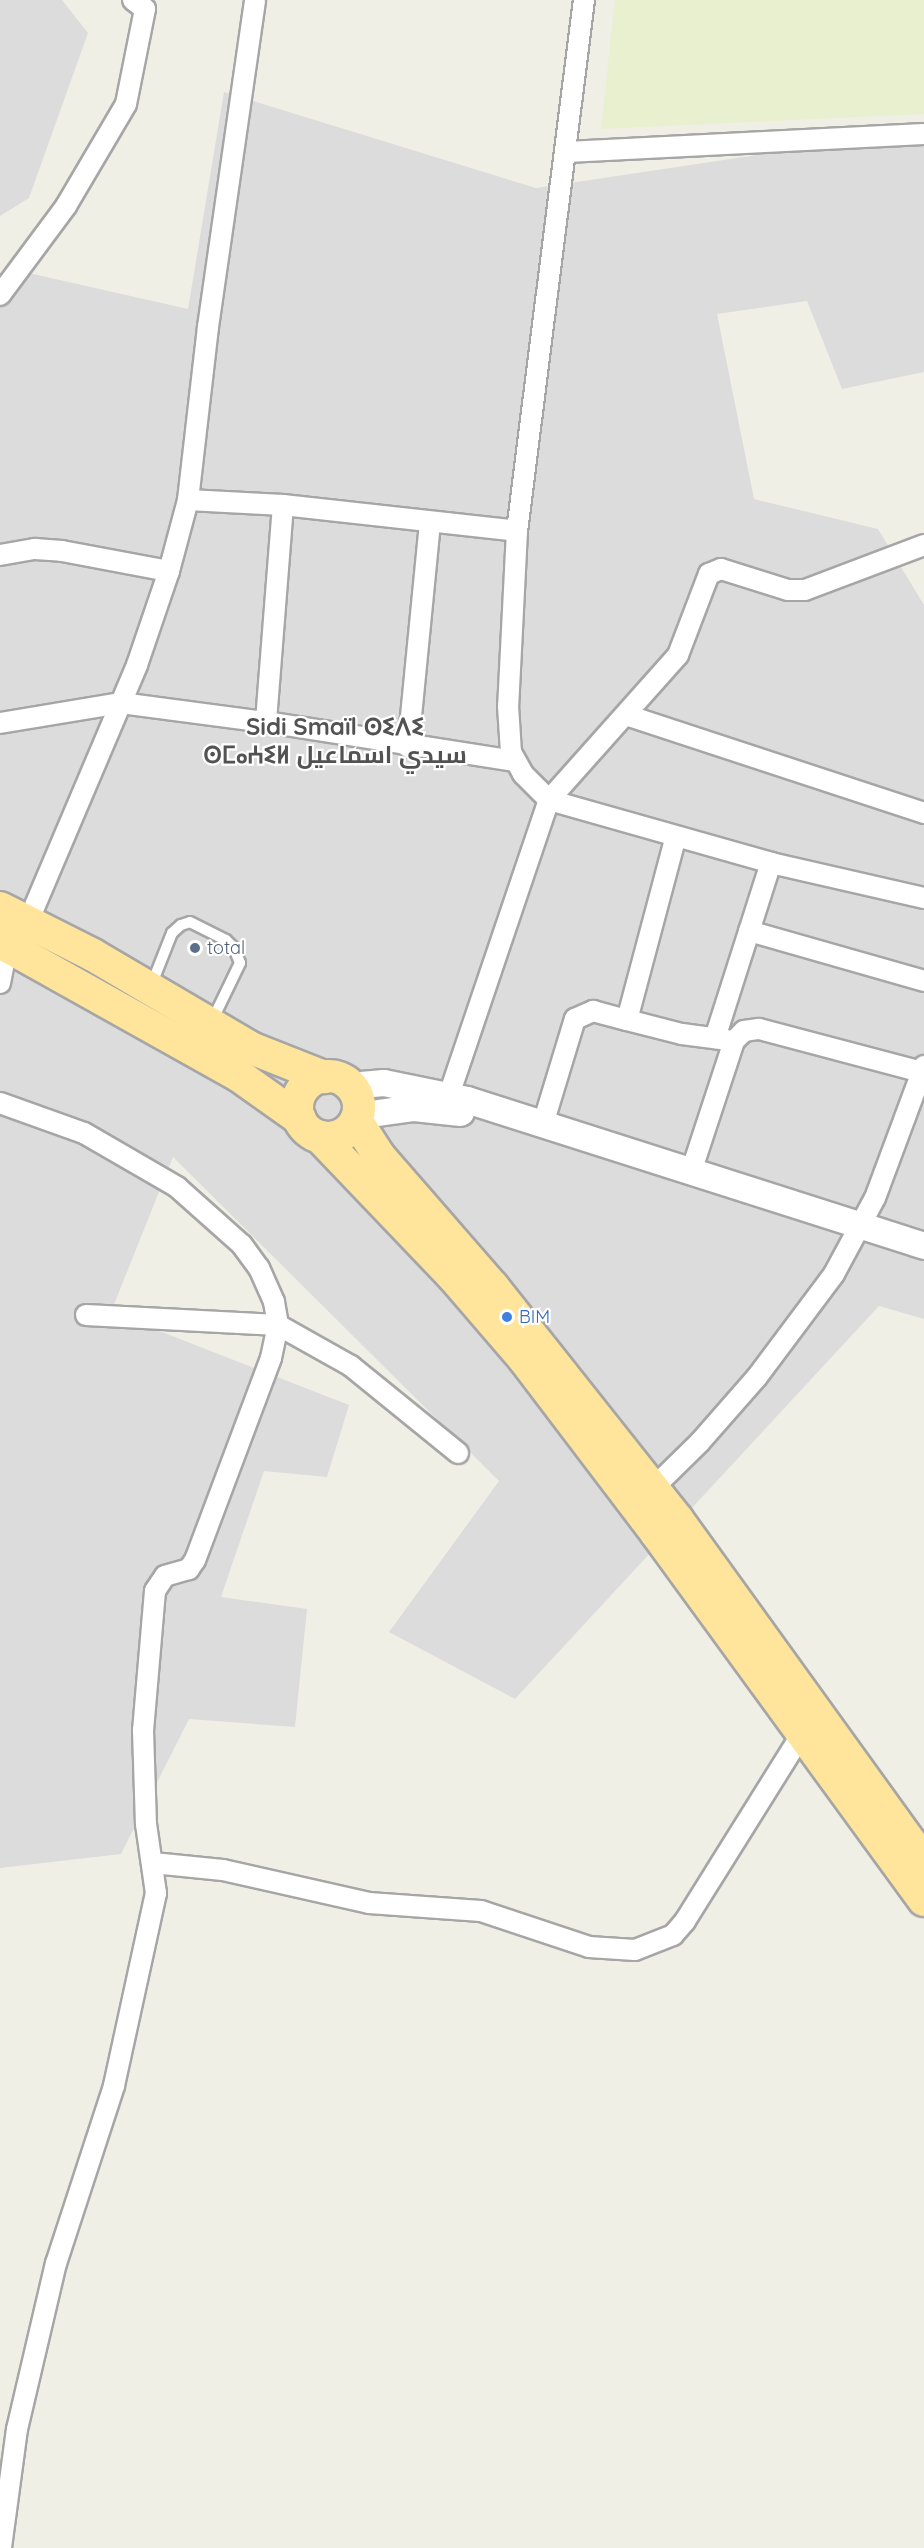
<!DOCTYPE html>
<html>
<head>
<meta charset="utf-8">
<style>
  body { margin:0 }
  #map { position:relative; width:924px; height:2548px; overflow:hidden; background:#f0efe5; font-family:Quicksand,Cairo,"Noto Sans Tifinagh",sans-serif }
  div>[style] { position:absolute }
  .residential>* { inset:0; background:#dddcdc }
  .farmland>* { inset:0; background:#e8f0d0 }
  .roads { filter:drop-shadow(2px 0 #a6a6a6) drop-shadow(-2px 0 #a6a6a6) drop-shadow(0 2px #a6a6a6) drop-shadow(0 -2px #a6a6a6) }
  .service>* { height:10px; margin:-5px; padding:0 5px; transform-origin:5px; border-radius:5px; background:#fff }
  .minor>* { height:20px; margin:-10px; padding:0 10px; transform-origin:10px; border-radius:10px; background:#fff }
  .tertiary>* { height:26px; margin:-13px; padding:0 13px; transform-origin:13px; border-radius:13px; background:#fff }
  .primary>* { height:32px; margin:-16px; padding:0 16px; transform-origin:16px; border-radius:16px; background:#ffe59b }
  .primary>.ring { margin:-16px; padding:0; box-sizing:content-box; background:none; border:32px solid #ffe59b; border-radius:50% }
  .dots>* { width:16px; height:16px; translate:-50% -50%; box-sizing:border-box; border:3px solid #fff; border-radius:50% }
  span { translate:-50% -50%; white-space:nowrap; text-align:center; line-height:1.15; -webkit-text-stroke:4.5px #fff; paint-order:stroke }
  .service-label { font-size:18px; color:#4e5e75 }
  .left { translate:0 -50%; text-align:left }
  .shop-label { font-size:18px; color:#366cbe }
  .district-label { font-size:24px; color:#525252; font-weight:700 }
</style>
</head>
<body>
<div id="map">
  <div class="residential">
    <i style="clip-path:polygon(0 0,62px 0,88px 33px,29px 198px,0 216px)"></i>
    <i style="clip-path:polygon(224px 92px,536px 188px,924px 130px,924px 372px,842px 389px,807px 301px,717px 314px,754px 499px,878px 529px,924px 605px,924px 1319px,879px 1306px,515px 1699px,389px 1632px,499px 1481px,173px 1157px,111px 1312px,349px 1405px,327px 1477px,264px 1471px,221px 1597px,307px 1609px,295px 1727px,189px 1719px,121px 1854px,0 1868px,0 307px,20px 271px,188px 309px)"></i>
  </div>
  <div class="farmland">
    <i style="clip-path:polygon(615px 0,924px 0,924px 114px,601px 129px)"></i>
  </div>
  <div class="roads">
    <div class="service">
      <i style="left:151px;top:986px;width:57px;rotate:-68.4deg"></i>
      <i style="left:172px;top:933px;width:12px;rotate:-42deg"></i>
      <i style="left:181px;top:925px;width:9px;rotate:-18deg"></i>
      <i style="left:190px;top:922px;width:40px;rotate:26.6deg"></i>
      <i style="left:226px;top:940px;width:11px;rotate:45deg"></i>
      <i style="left:234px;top:948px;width:16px;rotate:68deg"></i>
      <i style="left:240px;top:963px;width:67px;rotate:115.8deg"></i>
    </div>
    <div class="minor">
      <i style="left:584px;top:0;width:535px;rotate:97.19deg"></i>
      <i style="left:517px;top:531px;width:175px;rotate:92.9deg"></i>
      <i style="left:508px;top:706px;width:46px;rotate:86.3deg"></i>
      <i style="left:511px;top:752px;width:25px;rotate:61deg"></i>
      <i style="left:523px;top:774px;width:37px;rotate:45deg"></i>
      <i style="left:549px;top:800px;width:231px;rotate:15.8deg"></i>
      <i style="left:771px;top:863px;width:157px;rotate:12.9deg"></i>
      <i style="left:567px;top:152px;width:357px;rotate:-2.9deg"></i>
      <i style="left:0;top:295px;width:111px;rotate:-53.4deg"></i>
      <i style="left:66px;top:206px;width:118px;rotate:-59.5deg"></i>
      <i style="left:126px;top:104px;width:97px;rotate:-78.7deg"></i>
      <i style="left:145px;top:9px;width:15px;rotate:-143deg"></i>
      <i style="left:188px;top:500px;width:95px;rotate:3deg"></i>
      <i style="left:283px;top:505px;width:235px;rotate:6.3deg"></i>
      <i style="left:283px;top:505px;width:218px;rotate:94.5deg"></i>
      <i style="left:266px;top:722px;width:252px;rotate:8.9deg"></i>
      <i style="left:0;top:555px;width:36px;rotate:-10deg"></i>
      <i style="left:35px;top:549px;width:27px;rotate:4deg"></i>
      <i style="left:62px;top:551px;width:109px;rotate:10.6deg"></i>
      <i style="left:626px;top:715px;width:314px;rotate:18.2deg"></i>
      <i style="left:0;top:723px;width:123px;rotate:-9.4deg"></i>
      <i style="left:121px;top:703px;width:146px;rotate:7.5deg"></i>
      <i style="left:408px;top:747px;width:224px;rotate:-84.4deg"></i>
      <i style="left:28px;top:922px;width:279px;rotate:-67deg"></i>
      <i style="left:137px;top:665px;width:99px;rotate:-71.2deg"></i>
      <i style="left:169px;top:571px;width:73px;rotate:-75deg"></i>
      <i style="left:188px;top:500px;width:174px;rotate:-83.4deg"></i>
      <i style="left:208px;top:327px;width:330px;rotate:-81.8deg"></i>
      <i style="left:749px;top:931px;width:182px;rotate:15.9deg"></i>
      <i style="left:0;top:983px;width:38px;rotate:-79deg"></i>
      <i style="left:627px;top:1020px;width:57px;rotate:14.3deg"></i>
      <i style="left:682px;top:1034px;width:45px;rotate:7.6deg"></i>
      <i style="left:715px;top:1038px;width:184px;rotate:-72.3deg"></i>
      <i style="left:449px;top:1095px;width:311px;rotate:-71.3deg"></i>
      <i style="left:549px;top:800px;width:194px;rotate:-48.3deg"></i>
      <i style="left:678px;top:655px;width:87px;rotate:-69.1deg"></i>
      <i style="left:709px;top:574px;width:13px;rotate:-23deg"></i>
      <i style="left:721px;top:569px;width:70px;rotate:17.4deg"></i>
      <i style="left:788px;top:590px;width:17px"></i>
      <i style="left:805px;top:590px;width:127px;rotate:-20.7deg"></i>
      <i style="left:0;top:1103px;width:89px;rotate:19.7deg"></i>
      <i style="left:84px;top:1133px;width:108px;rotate:30.1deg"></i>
      <i style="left:177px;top:1187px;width:87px;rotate:41.7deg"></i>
      <i style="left:242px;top:1245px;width:29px;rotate:54deg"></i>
      <i style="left:259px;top:1268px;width:37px;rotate:66deg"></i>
      <i style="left:274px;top:1302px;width:23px;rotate:80deg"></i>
      <i style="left:278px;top:1325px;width:34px;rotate:102deg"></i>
      <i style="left:271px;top:1358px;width:216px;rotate:110.6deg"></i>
      <i style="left:195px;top:1560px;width:11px;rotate:124deg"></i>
      <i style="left:189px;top:1569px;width:25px;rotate:164deg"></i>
      <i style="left:165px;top:1576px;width:18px;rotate:124deg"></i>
      <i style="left:155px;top:1591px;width:140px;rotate:94.9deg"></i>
      <i style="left:143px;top:1730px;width:94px;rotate:88.2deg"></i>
      <i style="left:146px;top:1824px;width:70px;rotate:81.8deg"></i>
      <i style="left:156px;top:1893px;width:198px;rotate:102.3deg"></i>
      <i style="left:114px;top:2086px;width:186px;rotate:108.1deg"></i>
      <i style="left:56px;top:2263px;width:171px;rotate:103.2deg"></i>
      <i style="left:17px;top:2429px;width:120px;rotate:97.7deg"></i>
      <i style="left:543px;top:1124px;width:110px;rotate:-73.1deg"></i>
      <i style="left:575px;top:1019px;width:20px;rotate:-24deg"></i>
      <i style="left:593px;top:1011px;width:35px;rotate:15deg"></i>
      <i style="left:627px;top:1020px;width:190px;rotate:-75.1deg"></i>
      <i style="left:691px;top:1172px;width:138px;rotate:-71.8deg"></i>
      <i style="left:734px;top:1041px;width:14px;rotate:-45deg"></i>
      <i style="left:744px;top:1031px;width:15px;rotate:-8deg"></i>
      <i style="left:759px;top:1029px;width:169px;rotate:14.8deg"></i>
      <i style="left:86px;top:1315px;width:192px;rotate:3deg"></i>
      <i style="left:278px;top:1325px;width:84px;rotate:29.3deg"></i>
      <i style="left:351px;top:1366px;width:138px;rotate:39.1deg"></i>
      <i style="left:645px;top:1496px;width:77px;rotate:-44.5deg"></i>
      <i style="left:700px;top:1442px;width:86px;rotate:-48.8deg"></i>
      <i style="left:757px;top:1377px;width:129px;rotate:-53.2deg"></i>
      <i style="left:834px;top:1274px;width:86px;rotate:-61.7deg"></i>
      <i style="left:875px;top:1198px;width:141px;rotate:-69.6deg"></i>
      <i style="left:153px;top:1863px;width:70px;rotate:5.7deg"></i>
      <i style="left:223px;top:1870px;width:150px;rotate:12.7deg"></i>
      <i style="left:369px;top:1903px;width:112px;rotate:4.1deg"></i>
      <i style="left:481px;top:1911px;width:114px;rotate:18.4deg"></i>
      <i style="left:589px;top:1947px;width:46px;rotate:3.7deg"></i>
      <i style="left:635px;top:1950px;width:41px;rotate:-21.5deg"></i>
      <i style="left:673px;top:1935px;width:18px;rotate:-49deg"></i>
      <i style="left:685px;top:1921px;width:221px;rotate:-58deg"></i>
    </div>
    <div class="tertiary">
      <i style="left:350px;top:1086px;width:34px;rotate:-5deg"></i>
      <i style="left:384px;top:1083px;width:85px;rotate:11.6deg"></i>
      <i style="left:467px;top:1100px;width:480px;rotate:17.7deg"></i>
      <i style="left:357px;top:1116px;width:58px;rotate:-8deg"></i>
      <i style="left:414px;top:1108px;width:47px;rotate:6.1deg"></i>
    </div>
    <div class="primary">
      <i style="left:0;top:908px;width:104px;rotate:26.8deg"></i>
      <i style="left:93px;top:955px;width:183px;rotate:30.5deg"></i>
      <i style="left:251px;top:1048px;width:79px;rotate:21.7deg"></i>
      <i style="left:0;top:942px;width:273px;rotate:29.2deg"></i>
      <i style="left:238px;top:1075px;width:76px;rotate:35.4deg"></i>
      <i class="ring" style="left:297px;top:1076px;width:30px;height:30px"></i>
      <i style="left:356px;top:1120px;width:43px;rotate:57.4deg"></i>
      <i style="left:379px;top:1156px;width:174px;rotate:49deg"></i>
      <i style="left:493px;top:1287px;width:296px;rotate:51.6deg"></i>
      <i style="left:677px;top:1519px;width:422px;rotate:54.2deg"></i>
      <i style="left:320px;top:1137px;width:191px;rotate:46.3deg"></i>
      <i style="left:452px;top:1275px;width:112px;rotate:49.3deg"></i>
      <i style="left:525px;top:1360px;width:218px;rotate:52.8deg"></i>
      <i style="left:657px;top:1534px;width:453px;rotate:53.9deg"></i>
    </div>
  </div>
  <div class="dots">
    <i style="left:195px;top:948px;background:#5c6f8a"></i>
    <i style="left:507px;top:1317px;background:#3f7fe0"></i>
  </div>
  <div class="service-label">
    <span class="left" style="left:207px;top:948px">total</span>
  </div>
  <div class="shop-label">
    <span class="left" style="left:519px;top:1317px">BIM</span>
  </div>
  <div class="district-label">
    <span style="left:335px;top:741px">Sidi Smaïl ⵙⵉⴷⵉ<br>ⵙⵎⴰⵄⵉⵍ سيدي اسماعيل</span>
  </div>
</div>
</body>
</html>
